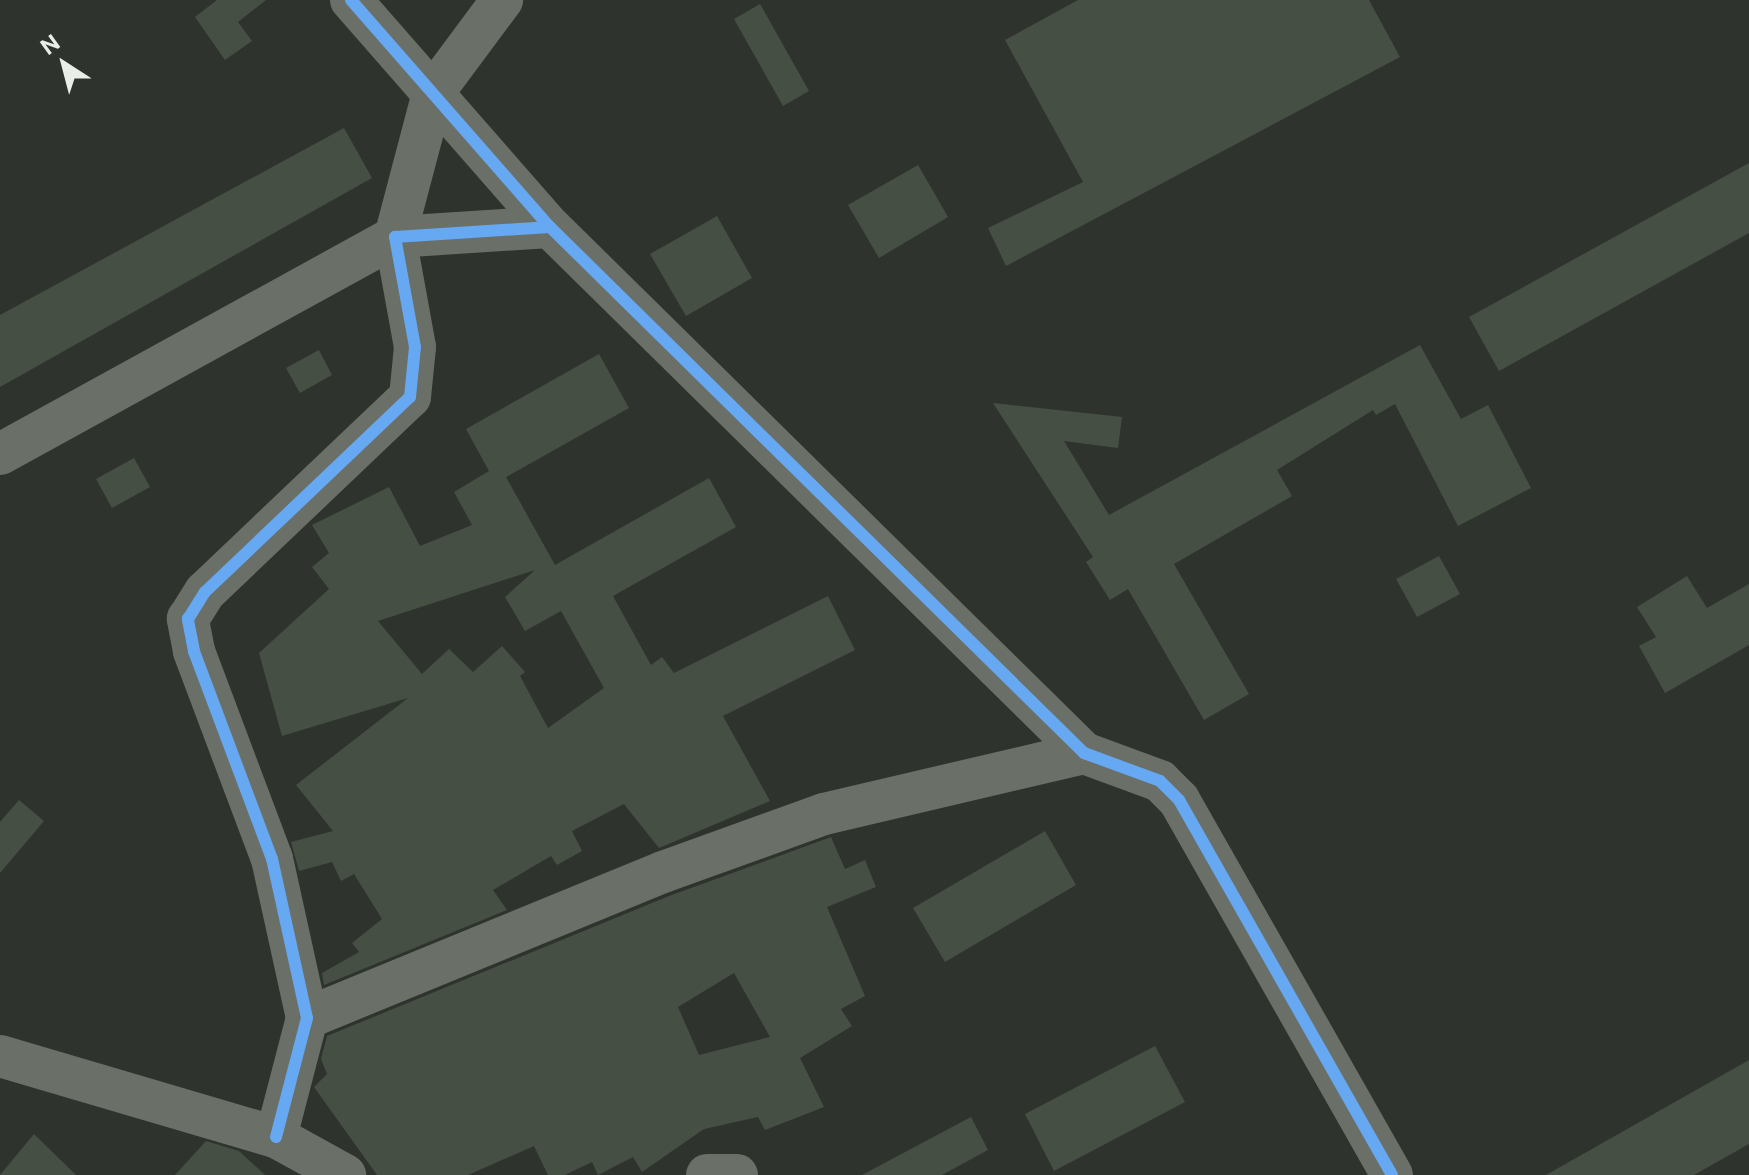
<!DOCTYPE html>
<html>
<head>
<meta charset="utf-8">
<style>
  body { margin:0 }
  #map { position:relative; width:1749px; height:1175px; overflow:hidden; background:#2f332e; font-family:"Public Sans",sans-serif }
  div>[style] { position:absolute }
  .building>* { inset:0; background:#464f43 }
  .street>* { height:42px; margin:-21px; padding:0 21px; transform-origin:21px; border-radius:21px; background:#6a6f68 }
  .cycleway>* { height:12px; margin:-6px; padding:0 6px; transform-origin:6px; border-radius:6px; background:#66a8f1 }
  span { translate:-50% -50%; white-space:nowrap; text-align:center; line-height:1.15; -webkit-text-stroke:6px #2e352c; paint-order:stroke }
  .north { position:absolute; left:24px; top:24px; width:80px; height:80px; -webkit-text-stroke:6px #2e352c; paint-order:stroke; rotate:324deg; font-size:22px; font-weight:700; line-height:32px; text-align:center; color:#eaeee9 }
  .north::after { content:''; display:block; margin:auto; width:28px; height:36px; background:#eaeee9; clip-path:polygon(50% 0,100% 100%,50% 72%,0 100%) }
</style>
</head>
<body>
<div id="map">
  <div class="building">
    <i style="clip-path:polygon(217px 0,266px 0,238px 22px,252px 41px,225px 60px,195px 17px)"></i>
    <i style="clip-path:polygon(1078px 0,1369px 0,1400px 57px,1006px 266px,988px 228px,1083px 182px,1005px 40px)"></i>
    <i style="clip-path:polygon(760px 4px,809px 91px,783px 106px,734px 19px)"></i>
    <i style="clip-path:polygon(344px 128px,372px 178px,0 387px,0 315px)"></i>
    <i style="clip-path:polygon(1749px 163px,1749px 233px,1499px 371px,1469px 317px)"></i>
    <i style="clip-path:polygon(918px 165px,948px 217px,879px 258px,848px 205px)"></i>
    <i style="clip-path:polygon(717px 216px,752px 278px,686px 316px,650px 254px)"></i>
    <i style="clip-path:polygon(1420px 345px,1461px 419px,1488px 405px,1531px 488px,1458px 526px,1395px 404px,1376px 415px,1373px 410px,1277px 470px,1292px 496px,1174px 564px,1249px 694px,1204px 720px,1128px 589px,1110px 600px,1086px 562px,1093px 557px,993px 403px,1122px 417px,1118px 448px,1064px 441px,1109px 515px)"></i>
    <i style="clip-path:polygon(319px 350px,332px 375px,300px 393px,286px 368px)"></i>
    <i style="clip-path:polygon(evenodd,599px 354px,629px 408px,506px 477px,555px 565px,709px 478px,736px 527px,613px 596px,651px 665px,662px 657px,674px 673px,828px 596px,855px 650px,723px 716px,770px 801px,659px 848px,624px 804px,572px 831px,582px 851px,557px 865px,551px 856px,493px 890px,507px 910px,324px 985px,322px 973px,359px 952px,352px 943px,382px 919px,354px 874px,341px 881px,332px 862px,299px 871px,291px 842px,333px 831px,296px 785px,408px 698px,282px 736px,259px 653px,329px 589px,312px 567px,329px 553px,312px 525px,389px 487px,420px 546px,472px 525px,454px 492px,489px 471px,466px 429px,599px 354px,535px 570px,505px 597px,525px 631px,561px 611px,604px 688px,548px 728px,520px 676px,525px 672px,502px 646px,473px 672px,449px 649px,422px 674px,378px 621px,535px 570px)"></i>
    <i style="clip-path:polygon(134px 458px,150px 487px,112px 508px,96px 479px)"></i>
    <i style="clip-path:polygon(1439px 556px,1460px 594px,1417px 617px,1396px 579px)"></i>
    <i style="clip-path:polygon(1687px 576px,1707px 608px,1749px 584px,1749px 645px,1665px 693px,1639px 646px,1656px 637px,1637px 607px)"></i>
    <i style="clip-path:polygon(19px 800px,44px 821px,0 873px,0 822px)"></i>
    <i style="clip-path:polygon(1045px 831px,1076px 885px,945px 962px,913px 908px)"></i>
    <i style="clip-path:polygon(evenodd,831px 837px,845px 869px,865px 860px,876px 887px,827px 907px,865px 996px,841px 1009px,852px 1026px,800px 1058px,824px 1107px,765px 1130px,758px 1117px,704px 1129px,642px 1172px,633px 1157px,598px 1175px,592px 1162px,565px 1175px,548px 1175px,534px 1146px,468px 1175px,377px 1175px,314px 1087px,327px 1074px,321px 1059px,327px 1036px,669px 896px,831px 837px,734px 973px,770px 1037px,699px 1055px,678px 1007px,734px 973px)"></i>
    <i style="clip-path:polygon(1155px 1046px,1185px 1102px,1054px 1171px,1025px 1114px)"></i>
    <i style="clip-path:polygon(1749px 1060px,1749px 1144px,1694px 1175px,1546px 1175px)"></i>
    <i style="clip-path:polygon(971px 1117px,988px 1150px,942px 1175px,862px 1175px)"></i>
    <i style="clip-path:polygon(34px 1134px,76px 1175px,0 1175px)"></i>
    <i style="clip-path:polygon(206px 1141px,239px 1151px,265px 1175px,175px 1175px)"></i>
  </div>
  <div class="street">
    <i style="left:351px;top:0;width:302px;rotate:48.8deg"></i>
    <i style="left:550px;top:227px;width:750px;rotate:44.57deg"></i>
    <i style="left:1084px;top:753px;width:81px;rotate:20.2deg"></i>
    <i style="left:1160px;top:781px;width:27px;rotate:45deg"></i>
    <i style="left:1179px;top:800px;width:431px;rotate:60.4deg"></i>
    <i style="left:0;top:454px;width:451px;rotate:-28.8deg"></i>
    <i style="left:395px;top:237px;width:149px;rotate:-75.2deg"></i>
    <i style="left:433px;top:93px;width:116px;rotate:-53.4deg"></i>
    <i style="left:307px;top:1018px;width:385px;rotate:-22.3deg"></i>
    <i style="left:663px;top:872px;width:171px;rotate:-19.8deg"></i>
    <i style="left:824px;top:814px;width:267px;rotate:-13.2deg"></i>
    <i style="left:0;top:1056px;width:288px;rotate:16.4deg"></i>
    <i style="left:276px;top:1137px;width:79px;rotate:28.8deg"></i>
    <i style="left:276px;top:1137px;width:123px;rotate:-75.4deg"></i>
    <i style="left:307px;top:1018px;width:163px;rotate:-102.4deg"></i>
    <i style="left:272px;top:859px;width:222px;rotate:-110.6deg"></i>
    <i style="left:194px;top:651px;width:33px;rotate:-101deg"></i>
    <i style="left:188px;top:619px;width:32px;rotate:-58deg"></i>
    <i style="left:205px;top:592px;width:283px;rotate:-43.6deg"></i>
    <i style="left:410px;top:397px;width:50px;rotate:-84.3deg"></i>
    <i style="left:415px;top:347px;width:112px;rotate:-100.3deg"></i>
    <i style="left:395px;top:237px;width:155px;rotate:-3.7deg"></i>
    <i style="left:707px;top:1175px;width:30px"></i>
  </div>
  <div class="cycleway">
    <i style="left:351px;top:0;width:302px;rotate:48.8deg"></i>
    <i style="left:550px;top:227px;width:750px;rotate:44.57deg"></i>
    <i style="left:1084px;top:753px;width:81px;rotate:20.2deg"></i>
    <i style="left:1160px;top:781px;width:27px;rotate:45deg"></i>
    <i style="left:1179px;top:800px;width:431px;rotate:60.4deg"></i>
    <i style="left:276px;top:1137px;width:123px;rotate:-75.4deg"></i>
    <i style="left:307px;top:1018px;width:163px;rotate:-102.4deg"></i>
    <i style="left:272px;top:859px;width:222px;rotate:-110.6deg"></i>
    <i style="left:194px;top:651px;width:33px;rotate:-101deg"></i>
    <i style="left:188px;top:619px;width:32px;rotate:-58deg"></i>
    <i style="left:205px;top:592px;width:283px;rotate:-43.6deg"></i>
    <i style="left:410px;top:397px;width:50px;rotate:-84.3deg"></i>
    <i style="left:415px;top:347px;width:112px;rotate:-100.3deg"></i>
    <i style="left:395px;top:237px;width:155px;rotate:-3.7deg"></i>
  </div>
  <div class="north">N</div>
</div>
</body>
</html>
